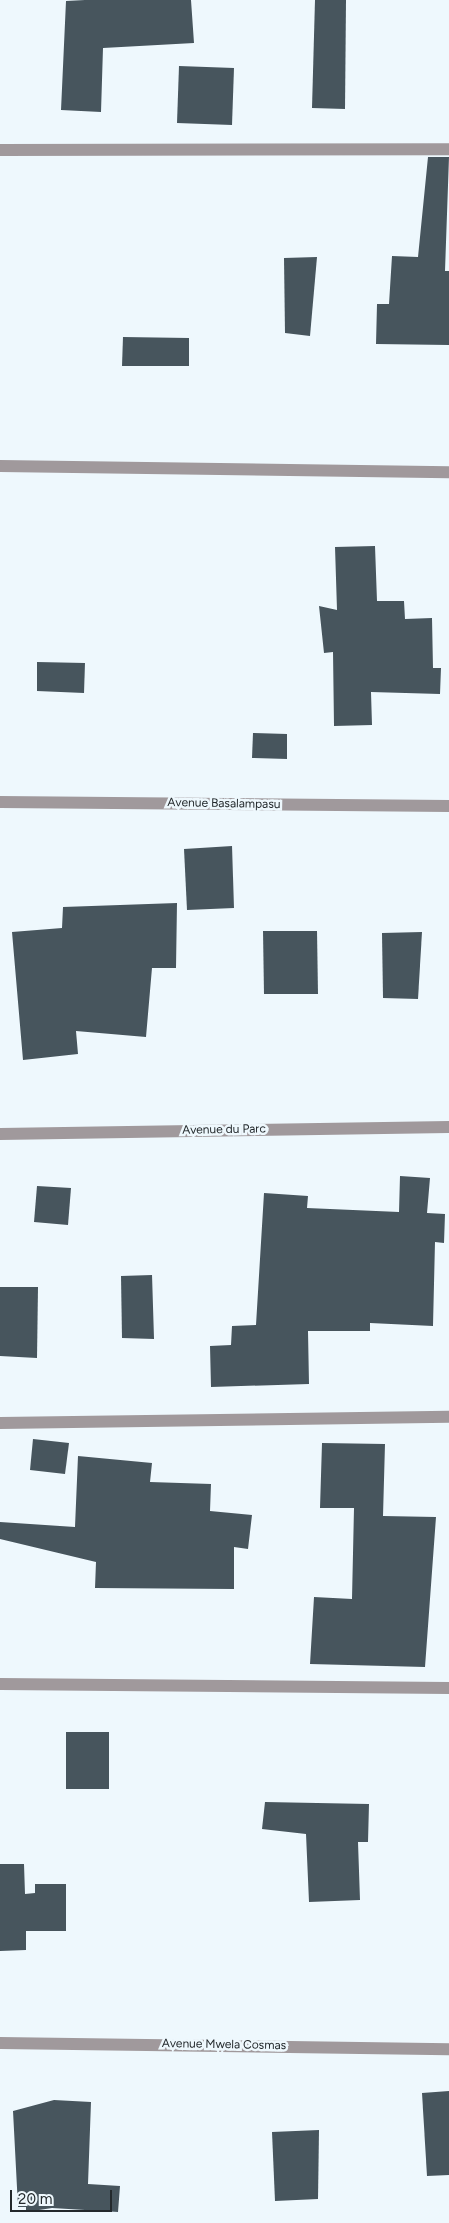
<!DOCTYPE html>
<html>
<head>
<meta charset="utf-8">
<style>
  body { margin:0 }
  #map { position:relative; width:449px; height:2223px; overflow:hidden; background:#eef8fd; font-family:Figtree,sans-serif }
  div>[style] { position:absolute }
  .building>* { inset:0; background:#47555d }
  .minor>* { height:12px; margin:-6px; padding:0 6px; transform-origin:6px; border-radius:6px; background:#a0999c }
  .tertiary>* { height:12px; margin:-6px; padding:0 6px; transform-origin:6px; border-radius:6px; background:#a0999c }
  span { translate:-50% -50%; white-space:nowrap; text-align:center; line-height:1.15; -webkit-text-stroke:5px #eef8fd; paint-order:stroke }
  .street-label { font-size:12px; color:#23292c }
  .scale { position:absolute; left:10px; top:2190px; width:102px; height:22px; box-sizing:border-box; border:2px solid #23292c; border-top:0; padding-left:6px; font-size:15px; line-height:18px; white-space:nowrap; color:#23292c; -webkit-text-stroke:4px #eef8fd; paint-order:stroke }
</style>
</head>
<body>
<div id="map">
  <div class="building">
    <i style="clip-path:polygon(85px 0,191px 0,194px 43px,103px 48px,101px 112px,61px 110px,66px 1px)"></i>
    <i style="clip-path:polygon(315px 0,346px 0,345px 109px,312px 108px)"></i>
    <i style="clip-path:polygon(179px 66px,234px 68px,232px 125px,177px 123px)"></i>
    <i style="clip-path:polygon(428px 157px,449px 157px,445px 271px,449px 271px,449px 345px,376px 344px,377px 304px,389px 304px,392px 256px,418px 257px)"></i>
    <i style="clip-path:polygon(317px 257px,310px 336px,285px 333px,284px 258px)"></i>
    <i style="clip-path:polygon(123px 337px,189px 338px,189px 366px,122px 366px)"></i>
    <i style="clip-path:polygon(375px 546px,377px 601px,404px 601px,405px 619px,432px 618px,433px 668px,441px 668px,440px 694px,371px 692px,372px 725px,334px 726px,333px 652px,324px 653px,319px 606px,337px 610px,335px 547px)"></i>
    <i style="clip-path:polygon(37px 662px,85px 663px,84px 693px,37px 691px)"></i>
    <i style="clip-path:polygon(253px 733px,287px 734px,287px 759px,252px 758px)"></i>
    <i style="clip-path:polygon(232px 846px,234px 908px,187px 910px,184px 849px)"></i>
    <i style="clip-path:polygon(177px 903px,176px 968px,152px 968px,146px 1037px,76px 1031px,78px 1054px,23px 1060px,12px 932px,62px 928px,63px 907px)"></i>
    <i style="clip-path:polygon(263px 931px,317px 931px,318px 994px,264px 994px)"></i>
    <i style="clip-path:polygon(422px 932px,418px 999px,383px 998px,382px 933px)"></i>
    <i style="clip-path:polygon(400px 1176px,430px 1178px,427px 1213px,445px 1214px,444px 1243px,435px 1242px,433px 1326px,370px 1323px,370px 1331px,308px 1331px,309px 1384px,211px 1387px,210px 1346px,231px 1345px,232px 1326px,256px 1325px,264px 1193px,308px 1196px,307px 1208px,399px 1212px)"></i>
    <i style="clip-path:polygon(37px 1186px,71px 1188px,68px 1225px,34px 1222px)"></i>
    <i style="clip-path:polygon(152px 1275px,154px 1339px,122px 1338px,121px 1276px)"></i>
    <i style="clip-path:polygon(0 1287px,38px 1287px,37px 1358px,0 1356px)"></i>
    <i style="clip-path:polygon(33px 1439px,69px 1443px,65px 1474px,30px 1470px)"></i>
    <i style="clip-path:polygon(322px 1443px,385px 1444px,383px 1516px,436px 1517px,425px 1667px,310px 1664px,314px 1597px,352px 1599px,354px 1508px,320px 1508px)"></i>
    <i style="clip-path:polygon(78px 1456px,152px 1463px,150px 1482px,211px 1484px,210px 1511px,252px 1515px,248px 1549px,234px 1547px,234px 1589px,95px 1588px,96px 1562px,0 1539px,0 1522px,75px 1527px)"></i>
    <i style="clip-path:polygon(66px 1732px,109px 1732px,109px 1789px,66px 1789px)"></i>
    <i style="clip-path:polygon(265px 1802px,369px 1804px,368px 1842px,358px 1842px,360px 1900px,309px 1902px,306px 1834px,262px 1829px)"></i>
    <i style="clip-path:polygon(0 1864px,24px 1864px,25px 1894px,35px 1893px,35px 1884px,66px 1884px,66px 1931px,26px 1931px,26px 1950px,0 1951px)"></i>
    <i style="clip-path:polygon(449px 2091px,449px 2175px,427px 2176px,422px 2093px)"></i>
    <i style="clip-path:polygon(54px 2100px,91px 2102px,88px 2184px,120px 2186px,118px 2212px,52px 2208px,26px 2212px,26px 2207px,18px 2207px,13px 2111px)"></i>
    <i style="clip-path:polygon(319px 2130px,318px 2199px,275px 2201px,272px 2132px)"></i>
  </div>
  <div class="minor">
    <i style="left:0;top:150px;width:449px;rotate:-0.1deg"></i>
    <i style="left:0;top:466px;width:449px;rotate:0.8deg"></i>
    <i style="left:0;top:802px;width:449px;rotate:0.5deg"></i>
    <i style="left:0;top:1423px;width:449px;rotate:-0.8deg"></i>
    <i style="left:0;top:1684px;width:449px;rotate:0.5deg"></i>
    <i style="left:0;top:2043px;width:449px;rotate:0.8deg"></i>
  </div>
  <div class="tertiary">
    <i style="left:0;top:1134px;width:449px;rotate:-0.9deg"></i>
  </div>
  <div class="street-label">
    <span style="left:224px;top:804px;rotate:1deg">Avenue Basalampasu</span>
    <span style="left:224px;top:1130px;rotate:-1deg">Avenue du Parc</span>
    <span style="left:224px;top:2045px;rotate:1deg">Avenue Mwela Cosmas</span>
  </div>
  <div class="scale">20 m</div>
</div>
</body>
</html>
